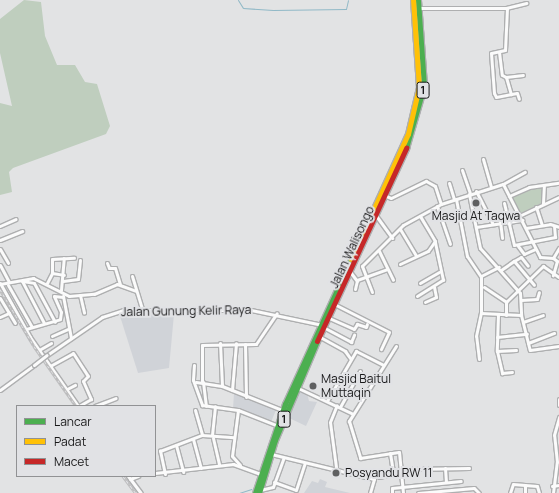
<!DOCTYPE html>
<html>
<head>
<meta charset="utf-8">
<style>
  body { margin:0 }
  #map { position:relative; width:559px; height:493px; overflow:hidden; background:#e2e3e4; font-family:Manrope,sans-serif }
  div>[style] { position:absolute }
  .built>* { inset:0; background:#d0d3d8 }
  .green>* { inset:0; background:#bfcebe }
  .stream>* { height:1px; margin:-0.5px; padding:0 0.5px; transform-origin:0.5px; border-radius:0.5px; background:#91b9c7 }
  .roads { filter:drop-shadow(1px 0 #aeafb0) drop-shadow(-1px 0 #aeafb0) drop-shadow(0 1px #aeafb0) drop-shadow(0 -1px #aeafb0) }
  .street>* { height:3px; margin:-1.5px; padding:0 1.5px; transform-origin:1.5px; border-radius:1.5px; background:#fbfbfb }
  .fast>* { height:5px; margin:-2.5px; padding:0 2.5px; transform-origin:2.5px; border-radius:2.5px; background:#4caf50 }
  .slow>* { height:5px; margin:-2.5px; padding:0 2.5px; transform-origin:2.5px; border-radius:2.5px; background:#ffc107 }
  .jam>* { height:5px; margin:-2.5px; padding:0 2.5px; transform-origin:2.5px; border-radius:2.5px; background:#c62828 }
  .rail>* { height:2.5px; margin-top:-1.25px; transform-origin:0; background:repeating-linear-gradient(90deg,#e1e2e5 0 3px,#bcbcbd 0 6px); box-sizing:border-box; border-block:1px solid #bcbcbd }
  .bridges { filter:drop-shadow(1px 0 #aeafb0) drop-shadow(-1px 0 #aeafb0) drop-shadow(0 1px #aeafb0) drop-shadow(0 -1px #aeafb0) }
  .street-bridge>* { height:3px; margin:-1.5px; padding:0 1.5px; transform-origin:1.5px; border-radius:1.5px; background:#fbfbfb }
  .dots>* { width:11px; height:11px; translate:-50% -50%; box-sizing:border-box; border:2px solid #e1e2e5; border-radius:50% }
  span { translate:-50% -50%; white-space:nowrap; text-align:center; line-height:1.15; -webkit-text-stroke:4px #e1e2e5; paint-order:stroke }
  .shield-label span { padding:1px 3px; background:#e1e2e5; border:1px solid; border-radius:3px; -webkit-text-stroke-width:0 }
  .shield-label { font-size:11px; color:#19191a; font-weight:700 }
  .poi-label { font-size:12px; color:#19191a }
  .left { translate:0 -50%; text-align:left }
  .street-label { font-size:12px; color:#19191a }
  .legend { position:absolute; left:16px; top:405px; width:140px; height:72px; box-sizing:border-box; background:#e1e2e5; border:1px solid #919294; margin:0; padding:5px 7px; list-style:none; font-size:12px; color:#19191a }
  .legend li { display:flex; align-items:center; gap:8px; height:20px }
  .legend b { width:20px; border:1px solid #919294 }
</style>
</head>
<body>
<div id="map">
  <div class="built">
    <i style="clip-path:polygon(119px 313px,174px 314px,169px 368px,138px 373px)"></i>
    <i style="clip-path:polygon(299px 390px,307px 393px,309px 401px,317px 402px,306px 426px,287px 417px)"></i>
    <i style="clip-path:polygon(234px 393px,276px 410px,271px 422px,233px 409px)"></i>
    <i style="clip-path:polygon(320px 479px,327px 482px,325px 487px,350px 493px,304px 493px,312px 481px,318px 483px)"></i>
  </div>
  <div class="green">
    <i style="clip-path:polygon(24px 0,41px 2px,45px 36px,57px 65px,75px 65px,85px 82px,97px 84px,110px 126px,106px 134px,13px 168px,9px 172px,12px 192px,0 195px,0 103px,12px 106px,0 53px,0 19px)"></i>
    <i style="clip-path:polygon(544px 187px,542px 203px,519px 214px,510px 196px,530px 188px)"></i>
  </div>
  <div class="stream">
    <i style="left:238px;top:0;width:9px;rotate:58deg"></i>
    <i style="left:243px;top:8px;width:30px;rotate:4deg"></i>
    <i style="left:273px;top:10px;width:73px;rotate:-0.8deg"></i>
    <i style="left:346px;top:9px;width:9px;rotate:-77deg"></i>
    <i style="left:239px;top:493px;width:13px;rotate:-18deg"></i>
  </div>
  <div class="roads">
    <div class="street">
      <i style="left:418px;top:8px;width:89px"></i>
      <i style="left:507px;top:8px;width:42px;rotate:92.7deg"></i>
      <i style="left:505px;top:50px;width:14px;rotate:168deg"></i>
      <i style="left:491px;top:53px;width:40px;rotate:85.7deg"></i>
      <i style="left:494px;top:93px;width:4px;rotate:63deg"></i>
      <i style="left:496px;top:97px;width:21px;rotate:-11deg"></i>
      <i style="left:517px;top:93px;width:6px;rotate:72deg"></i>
      <i style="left:506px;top:8px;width:21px;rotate:-14deg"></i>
      <i style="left:499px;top:52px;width:23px;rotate:83deg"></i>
      <i style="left:502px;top:75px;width:4px;rotate:27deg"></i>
      <i style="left:506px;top:77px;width:18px;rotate:74deg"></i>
      <i style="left:506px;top:77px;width:17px;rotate:-7deg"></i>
      <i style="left:483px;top:159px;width:29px;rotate:74deg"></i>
      <i style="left:462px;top:170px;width:24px;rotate:71deg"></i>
      <i style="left:449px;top:183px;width:17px;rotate:73deg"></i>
      <i style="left:503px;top:184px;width:82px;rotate:63.1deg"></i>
      <i style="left:540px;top:257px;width:13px;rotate:4deg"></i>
      <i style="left:553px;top:258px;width:12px;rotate:-59deg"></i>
      <i style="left:476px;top:191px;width:36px;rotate:63deg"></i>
      <i style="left:469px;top:194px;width:55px;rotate:78.5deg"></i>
      <i style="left:480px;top:248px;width:60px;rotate:48.4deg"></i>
      <i style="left:520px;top:293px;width:22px;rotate:87deg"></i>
      <i style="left:521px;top:315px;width:36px;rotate:76deg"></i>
      <i style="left:530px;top:350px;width:29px;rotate:-8deg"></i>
      <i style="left:386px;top:196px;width:5px;rotate:22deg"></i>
      <i style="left:391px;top:198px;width:39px;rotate:-26deg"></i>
      <i style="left:426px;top:181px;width:10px;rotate:29deg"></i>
      <i style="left:435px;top:186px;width:19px;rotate:72deg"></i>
      <i style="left:509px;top:196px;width:22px;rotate:-24deg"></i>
      <i style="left:529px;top:187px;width:30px;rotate:-8deg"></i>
      <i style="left:456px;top:199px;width:58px;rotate:79.1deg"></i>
      <i style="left:467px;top:256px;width:25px;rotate:56deg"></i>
      <i style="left:481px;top:277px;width:36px;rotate:90deg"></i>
      <i style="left:481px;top:313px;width:40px;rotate:2.9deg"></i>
      <i style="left:504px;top:203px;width:43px;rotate:76.6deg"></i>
      <i style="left:514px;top:245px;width:42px;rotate:-11deg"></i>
      <i style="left:555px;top:237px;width:11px;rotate:-95deg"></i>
      <i style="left:543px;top:203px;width:17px;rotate:-87deg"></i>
      <i style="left:437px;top:206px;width:40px;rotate:71.1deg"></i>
      <i style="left:536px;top:207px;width:19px;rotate:72deg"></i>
      <i style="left:519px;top:216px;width:44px;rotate:-25.4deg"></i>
      <i style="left:377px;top:217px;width:26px;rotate:54deg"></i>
      <i style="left:500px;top:221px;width:17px;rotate:83deg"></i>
      <i style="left:0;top:226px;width:17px;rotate:-24deg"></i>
      <i style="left:476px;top:227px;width:47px;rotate:-8.7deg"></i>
      <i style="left:526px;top:228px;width:24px;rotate:-9deg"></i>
      <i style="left:550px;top:224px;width:9px;rotate:18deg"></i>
      <i style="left:400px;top:229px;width:31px;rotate:59deg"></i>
      <i style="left:0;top:240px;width:24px;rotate:-22deg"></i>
      <i style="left:518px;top:246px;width:10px;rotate:53deg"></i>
      <i style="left:524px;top:254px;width:12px;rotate:-24deg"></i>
      <i style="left:0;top:249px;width:16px;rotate:60deg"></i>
      <i style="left:379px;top:251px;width:32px;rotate:64deg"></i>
      <i style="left:553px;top:258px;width:5px;rotate:37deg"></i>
      <i style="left:557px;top:261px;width:15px;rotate:106deg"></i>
      <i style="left:514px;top:261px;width:8px;rotate:-30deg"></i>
      <i style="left:521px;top:257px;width:11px;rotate:52deg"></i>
      <i style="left:107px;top:263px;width:5px;rotate:68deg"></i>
      <i style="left:109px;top:268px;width:6px"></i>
      <i style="left:115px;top:268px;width:17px;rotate:73deg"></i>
      <i style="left:400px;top:264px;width:31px;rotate:-25deg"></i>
      <i style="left:428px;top:251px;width:12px;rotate:-55deg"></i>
      <i style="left:0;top:265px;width:19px;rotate:62deg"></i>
      <i style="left:501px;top:270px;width:16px;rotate:-35deg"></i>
      <i style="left:514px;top:261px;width:31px;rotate:50deg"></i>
      <i style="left:52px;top:273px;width:12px;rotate:9deg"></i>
      <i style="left:351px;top:273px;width:10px;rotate:53deg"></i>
      <i style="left:132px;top:276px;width:37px;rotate:73deg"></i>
      <i style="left:481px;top:276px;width:20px;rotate:-27deg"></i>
      <i style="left:63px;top:281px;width:15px;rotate:-8deg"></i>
      <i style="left:78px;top:279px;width:19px;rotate:-84deg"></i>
      <i style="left:0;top:283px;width:62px;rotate:60.9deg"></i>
      <i style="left:30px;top:337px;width:84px;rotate:55.2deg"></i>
      <i style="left:47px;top:283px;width:11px;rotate:-63deg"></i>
      <i style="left:52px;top:273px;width:14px;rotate:-90deg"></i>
      <i style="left:52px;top:259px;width:22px;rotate:-3deg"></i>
      <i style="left:420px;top:283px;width:22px;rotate:-30deg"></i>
      <i style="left:0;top:284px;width:34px;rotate:-10deg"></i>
      <i style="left:33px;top:278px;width:40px;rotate:26.6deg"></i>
      <i style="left:69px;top:296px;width:25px;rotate:-5deg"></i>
      <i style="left:94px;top:294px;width:25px;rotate:-23deg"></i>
      <i style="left:117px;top:284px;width:20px;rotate:20deg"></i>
      <i style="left:8px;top:285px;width:48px;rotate:60.3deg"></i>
      <i style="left:484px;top:287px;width:27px;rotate:34deg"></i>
      <i style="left:355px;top:289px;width:9px;rotate:-77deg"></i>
      <i style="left:357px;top:280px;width:32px;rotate:-20deg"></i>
      <i style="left:61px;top:290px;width:32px;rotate:-85deg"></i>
      <i style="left:372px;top:292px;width:28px;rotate:-111deg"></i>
      <i style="left:362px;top:266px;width:58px;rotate:-45deg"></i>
      <i style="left:403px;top:225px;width:43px;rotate:-28.9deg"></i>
      <i style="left:441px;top:204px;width:65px;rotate:-17.9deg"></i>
      <i style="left:503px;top:184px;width:25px;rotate:-29deg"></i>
      <i style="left:80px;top:295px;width:18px;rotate:77deg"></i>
      <i style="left:63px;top:296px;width:43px;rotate:79.2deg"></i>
      <i style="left:417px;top:296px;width:31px;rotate:-32deg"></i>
      <i style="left:443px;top:280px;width:40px;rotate:-102deg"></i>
      <i style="left:435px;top:241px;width:29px;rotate:-121deg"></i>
      <i style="left:0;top:298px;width:29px;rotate:59deg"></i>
      <i style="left:521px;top:300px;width:16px;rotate:-4deg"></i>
      <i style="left:537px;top:299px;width:7px;rotate:-74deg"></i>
      <i style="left:425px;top:302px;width:12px;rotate:-24deg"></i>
      <i style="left:436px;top:297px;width:10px;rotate:-101deg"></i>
      <i style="left:336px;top:305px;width:59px;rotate:27deg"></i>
      <i style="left:389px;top:332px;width:19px;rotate:115deg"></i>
      <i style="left:498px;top:315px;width:36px;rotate:92deg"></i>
      <i style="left:497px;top:351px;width:23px;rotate:77deg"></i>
      <i style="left:502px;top:373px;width:10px;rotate:-6deg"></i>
      <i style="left:506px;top:315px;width:13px;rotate:-90deg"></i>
      <i style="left:506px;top:302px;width:52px;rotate:-44.2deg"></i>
      <i style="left:543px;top:266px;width:19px;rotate:35deg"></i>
      <i style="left:0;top:317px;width:10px;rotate:-24deg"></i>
      <i style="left:329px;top:318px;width:27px;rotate:24deg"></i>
      <i style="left:354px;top:329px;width:6px;rotate:-59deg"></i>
      <i style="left:357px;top:324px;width:9px;rotate:18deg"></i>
      <i style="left:366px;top:327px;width:3px;rotate:-72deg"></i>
      <i style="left:523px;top:322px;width:21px;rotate:-19deg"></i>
      <i style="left:44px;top:323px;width:47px;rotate:-117.6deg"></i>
      <i style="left:22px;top:281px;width:12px;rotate:9deg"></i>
      <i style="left:34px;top:283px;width:44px;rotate:61.7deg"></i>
      <i style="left:325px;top:328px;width:30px;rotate:28deg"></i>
      <i style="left:351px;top:342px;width:8px;rotate:-67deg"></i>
      <i style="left:26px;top:329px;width:35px;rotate:-16deg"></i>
      <i style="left:60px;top:319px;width:7px;rotate:-82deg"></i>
      <i style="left:61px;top:312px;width:17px;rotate:-114deg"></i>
      <i style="left:54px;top:296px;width:9px;rotate:6deg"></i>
      <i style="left:52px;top:336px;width:17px;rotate:-24deg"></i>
      <i style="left:320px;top:337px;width:29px;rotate:29deg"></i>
      <i style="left:345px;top:351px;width:9px;rotate:54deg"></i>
      <i style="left:497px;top:337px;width:30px;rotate:-6deg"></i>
      <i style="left:220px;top:343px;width:43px;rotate:87.3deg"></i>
      <i style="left:528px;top:343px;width:28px;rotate:-21deg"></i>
      <i style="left:245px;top:344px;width:53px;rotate:88.9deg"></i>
      <i style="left:396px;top:346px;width:89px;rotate:122.1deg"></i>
      <i style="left:349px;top:421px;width:39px;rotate:73deg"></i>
      <i style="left:360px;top:458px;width:39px;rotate:-9deg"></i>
      <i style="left:399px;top:452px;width:41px;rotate:84.4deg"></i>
      <i style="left:39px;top:350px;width:14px;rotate:-30deg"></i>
      <i style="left:497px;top:351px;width:19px;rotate:-3deg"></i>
      <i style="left:47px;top:355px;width:67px;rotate:-34.6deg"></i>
      <i style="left:102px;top:317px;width:22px;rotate:-18deg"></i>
      <i style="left:123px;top:310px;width:128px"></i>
      <i style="left:251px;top:310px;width:73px;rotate:11.9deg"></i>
      <i style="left:479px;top:359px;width:23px;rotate:-97deg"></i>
      <i style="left:476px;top:336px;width:24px;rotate:-78deg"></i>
      <i style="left:194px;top:365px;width:15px;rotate:94deg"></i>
      <i style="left:193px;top:380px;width:27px;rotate:70deg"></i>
      <i style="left:202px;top:405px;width:36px;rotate:8deg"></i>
      <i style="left:238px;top:410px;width:41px;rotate:21.5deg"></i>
      <i style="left:50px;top:366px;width:26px;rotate:-29deg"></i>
      <i style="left:73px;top:353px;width:27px;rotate:57deg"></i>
      <i style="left:88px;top:376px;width:7px;rotate:135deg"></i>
      <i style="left:83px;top:381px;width:20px;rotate:66deg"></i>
      <i style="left:91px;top:399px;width:14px;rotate:150deg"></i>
      <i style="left:196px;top:382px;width:26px;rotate:9deg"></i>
      <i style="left:222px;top:386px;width:65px;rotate:21.8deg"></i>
      <i style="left:202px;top:382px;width:37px;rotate:-90deg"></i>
      <i style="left:202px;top:345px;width:54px;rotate:-1.1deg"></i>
      <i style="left:256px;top:344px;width:37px;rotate:-56deg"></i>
      <i style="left:203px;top:382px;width:24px;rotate:83deg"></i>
      <i style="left:298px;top:388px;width:59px;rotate:25.3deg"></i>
      <i style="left:67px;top:389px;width:9px;rotate:-27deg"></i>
      <i style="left:0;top:390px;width:42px;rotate:-36.3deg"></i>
      <i style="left:232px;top:390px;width:47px;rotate:-85.1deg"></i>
      <i style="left:559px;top:399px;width:6px;rotate:90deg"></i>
      <i style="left:327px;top:401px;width:58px;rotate:-59.9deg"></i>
      <i style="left:356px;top:351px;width:30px;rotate:27deg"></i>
      <i style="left:95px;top:406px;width:22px;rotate:-21deg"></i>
      <i style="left:340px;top:407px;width:41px;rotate:-60.9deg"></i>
      <i style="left:195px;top:410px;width:26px;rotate:74deg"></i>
      <i style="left:238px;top:410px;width:46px;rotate:97.4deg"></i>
      <i style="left:232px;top:456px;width:12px;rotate:48deg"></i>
      <i style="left:212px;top:435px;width:29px;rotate:-84deg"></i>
      <i style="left:213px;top:438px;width:27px;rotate:77deg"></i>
      <i style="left:193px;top:439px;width:30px;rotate:75deg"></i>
      <i style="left:176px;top:445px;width:28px;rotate:75deg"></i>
      <i style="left:390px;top:453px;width:20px;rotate:81deg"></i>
      <i style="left:271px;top:454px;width:106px;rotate:13.6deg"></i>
      <i style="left:374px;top:479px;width:15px;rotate:106deg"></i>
      <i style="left:336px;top:467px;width:45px;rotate:-97.6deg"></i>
      <i style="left:330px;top:422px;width:18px;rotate:-68deg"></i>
      <i style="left:445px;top:468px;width:14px;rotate:86deg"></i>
      <i style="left:155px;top:473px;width:79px;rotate:-6.6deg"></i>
      <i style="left:233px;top:464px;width:30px;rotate:20deg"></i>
      <i style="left:165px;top:474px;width:24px;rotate:-102deg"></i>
      <i style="left:160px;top:451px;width:45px;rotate:-20.9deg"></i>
      <i style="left:202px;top:435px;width:32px;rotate:4deg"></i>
      <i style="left:128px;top:476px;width:21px;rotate:53deg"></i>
      <i style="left:379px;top:477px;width:34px;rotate:-14deg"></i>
      <i style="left:412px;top:469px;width:57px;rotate:-1deg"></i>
      <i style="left:130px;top:479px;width:9px;rotate:-21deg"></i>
      <i style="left:274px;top:482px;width:23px;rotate:20deg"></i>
      <i style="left:296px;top:490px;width:28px;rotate:-72deg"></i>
      <i style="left:525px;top:485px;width:8px;rotate:90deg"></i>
      <i style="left:552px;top:486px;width:7px;rotate:-8deg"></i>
      <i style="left:260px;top:490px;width:13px;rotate:-13deg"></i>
      <i style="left:273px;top:487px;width:30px;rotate:-70deg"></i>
      <i style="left:392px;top:493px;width:5px;rotate:-90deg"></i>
      <i style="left:392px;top:488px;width:69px;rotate:-5.8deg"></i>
      <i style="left:418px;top:493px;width:56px;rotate:-5.1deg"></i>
      <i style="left:474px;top:488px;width:7px;rotate:45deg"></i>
      <i style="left:510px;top:493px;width:9px;rotate:-72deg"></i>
      <i style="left:513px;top:484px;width:24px;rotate:5deg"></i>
      <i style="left:537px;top:486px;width:7px;rotate:74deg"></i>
      <i style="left:553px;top:493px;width:31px;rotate:-83deg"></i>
      <i style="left:557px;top:462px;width:27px;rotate:-96deg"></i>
      <i style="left:554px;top:435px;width:19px;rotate:-74deg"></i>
    </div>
    <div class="fast">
      <i style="left:406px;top:148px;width:65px;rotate:-73.8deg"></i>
      <i style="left:424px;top:86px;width:86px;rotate:-94deg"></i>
      <i style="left:255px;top:493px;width:94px;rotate:-71.4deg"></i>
      <i style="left:285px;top:404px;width:159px;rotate:-65.5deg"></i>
      <i style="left:259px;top:493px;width:55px;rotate:-73.2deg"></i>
      <i style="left:275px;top:440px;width:108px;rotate:-67deg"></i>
    </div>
    <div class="slow">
      <i style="left:351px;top:259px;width:137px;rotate:-65.5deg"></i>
      <i style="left:408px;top:134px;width:48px;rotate:-76.8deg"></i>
      <i style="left:419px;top:87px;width:87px;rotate:-93.9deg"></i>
    </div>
    <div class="jam">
      <i style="left:317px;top:341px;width:213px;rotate:-65.2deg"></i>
    </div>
  </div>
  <div class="rail">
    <i style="left:0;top:289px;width:66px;rotate:59.2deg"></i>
    <i style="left:34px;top:346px;width:73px;rotate:55deg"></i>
    <i style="left:123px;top:476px;width:21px;rotate:53deg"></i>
  </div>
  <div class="bridges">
    <div class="street-bridge">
      <i style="left:34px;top:365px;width:16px;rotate:-38deg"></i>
    </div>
  </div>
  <div class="dots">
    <i style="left:476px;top:203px;background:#5f6061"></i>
    <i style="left:313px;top:386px;background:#5f6061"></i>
    <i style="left:336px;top:473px;background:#5f6061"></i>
  </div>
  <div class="shield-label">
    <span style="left:423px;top:90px">1</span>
    <span style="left:284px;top:419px">1</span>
  </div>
  <div class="poi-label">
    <span style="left:476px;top:216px">Masjid At Taqwa</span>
    <span class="left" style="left:321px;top:386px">Masjid Baitul<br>Muttaqin</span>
    <span class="left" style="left:345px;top:473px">Posyandu RW 11</span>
  </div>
  <div class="street-label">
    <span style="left:352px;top:247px;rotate:-65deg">Jalan Walisongo</span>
    <span style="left:186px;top:311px;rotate:-1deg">Jalan Gunung Kelir Raya</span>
  </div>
  <ul class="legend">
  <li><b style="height:5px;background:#4caf50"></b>Lancar</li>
  <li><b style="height:5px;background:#ffc107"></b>Padat</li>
  <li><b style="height:5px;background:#c62828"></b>Macet</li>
  </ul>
</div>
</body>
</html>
